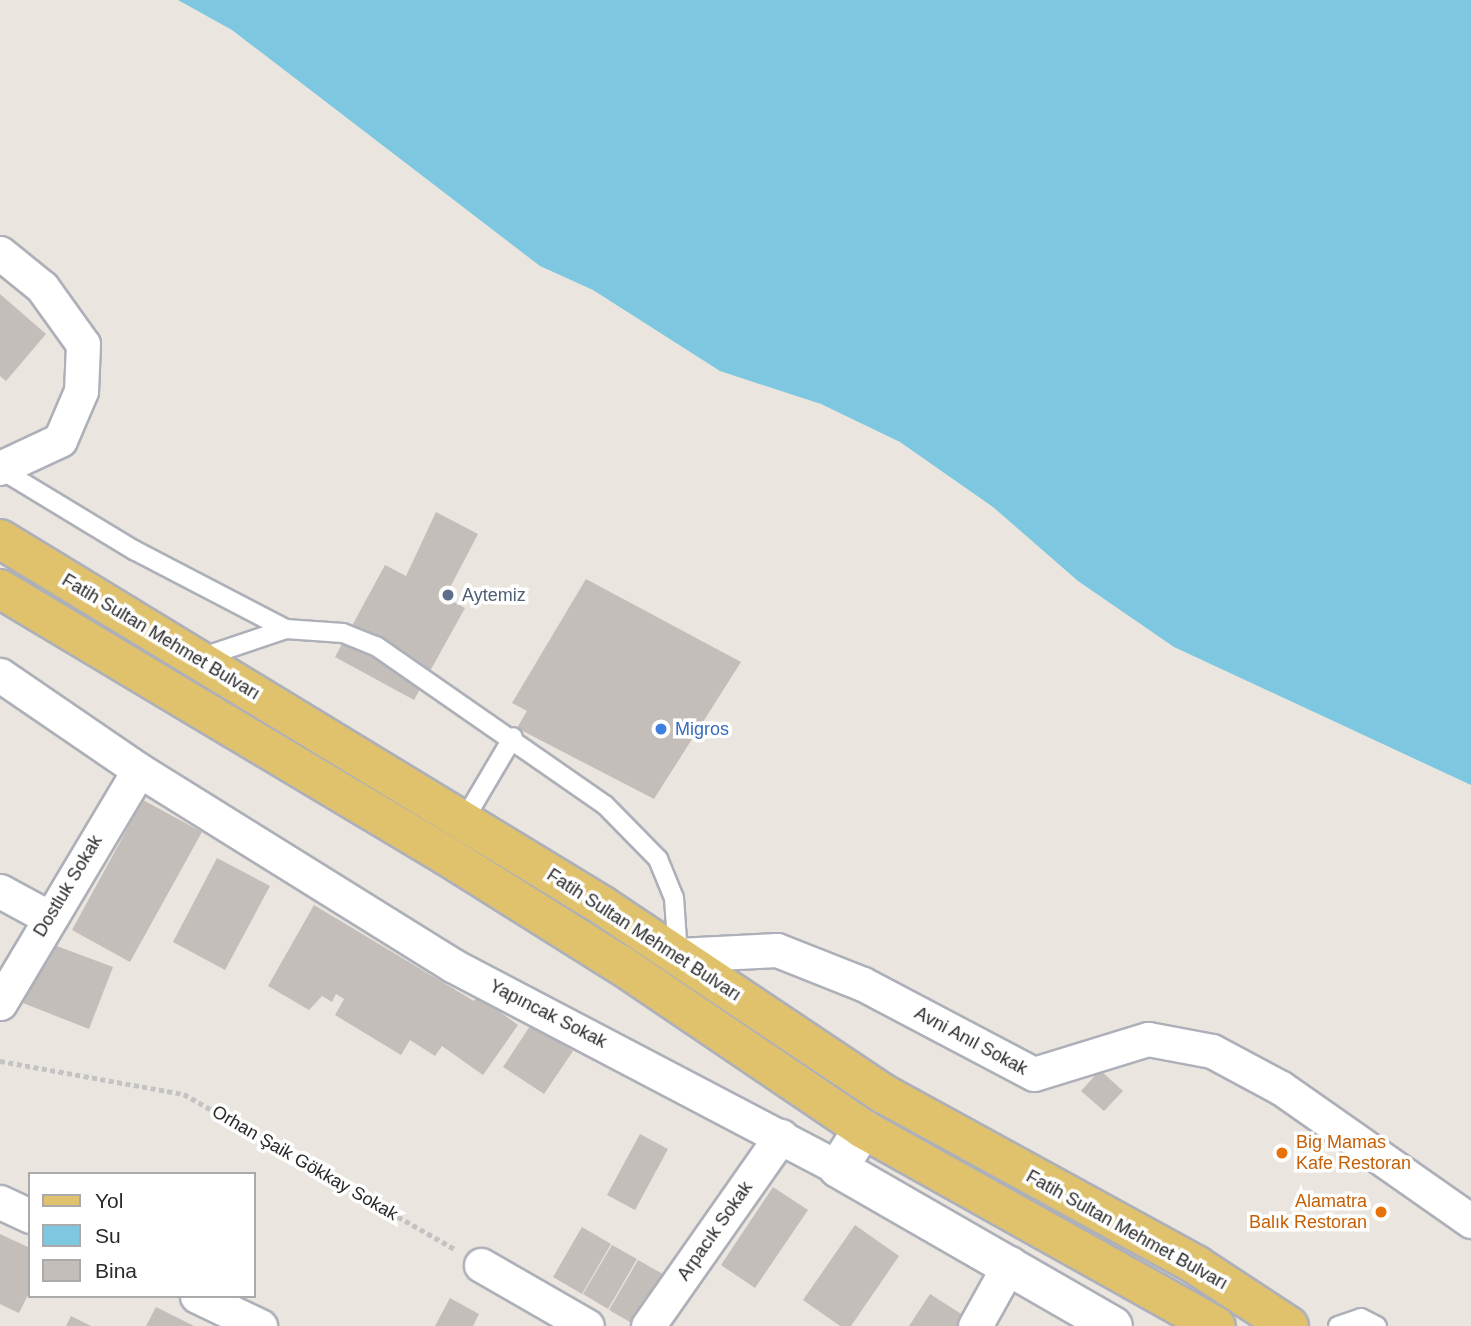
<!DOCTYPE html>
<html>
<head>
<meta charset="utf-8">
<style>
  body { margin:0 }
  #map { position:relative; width:1471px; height:1326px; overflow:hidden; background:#eae5de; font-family:Arial,sans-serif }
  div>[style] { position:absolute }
  .water>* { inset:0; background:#7dc8e0 }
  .building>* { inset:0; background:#c3beba }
  .path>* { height:4.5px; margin-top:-2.25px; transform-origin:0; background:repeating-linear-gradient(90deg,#c3c3c3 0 5px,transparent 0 8.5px) }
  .roads { filter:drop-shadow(2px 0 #aeb0b9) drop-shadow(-2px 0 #aeb0b9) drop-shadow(0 2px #aeb0b9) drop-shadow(0 -2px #aeb0b9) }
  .service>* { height:18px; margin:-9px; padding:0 9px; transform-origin:9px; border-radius:9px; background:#fff }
  .minor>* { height:33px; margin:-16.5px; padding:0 16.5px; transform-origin:16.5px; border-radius:16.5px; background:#fff }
  .tertiary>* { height:38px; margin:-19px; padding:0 19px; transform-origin:19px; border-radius:19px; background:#fff }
  .primary>* { height:38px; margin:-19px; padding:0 19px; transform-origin:19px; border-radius:19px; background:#e0c26d }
  .dots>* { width:19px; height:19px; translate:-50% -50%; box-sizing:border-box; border:4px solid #fff; border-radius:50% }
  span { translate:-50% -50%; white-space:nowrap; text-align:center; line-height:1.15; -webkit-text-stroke:7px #fff; paint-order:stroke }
  .service-label { font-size:18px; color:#4e5e75 }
  .left { translate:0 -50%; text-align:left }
  .street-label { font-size:18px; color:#2a2a2a }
  .shop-label { font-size:18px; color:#366cbe }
  .food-label { font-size:18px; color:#c56008 }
  .right { translate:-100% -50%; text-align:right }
  .legend { position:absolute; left:28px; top:1172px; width:228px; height:126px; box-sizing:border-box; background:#fff; border:2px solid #aaa; margin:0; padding:9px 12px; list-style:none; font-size:21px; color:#2a2a2a }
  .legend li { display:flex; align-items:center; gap:14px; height:35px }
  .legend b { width:35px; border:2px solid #aaa }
</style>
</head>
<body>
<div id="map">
  <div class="water">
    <i style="clip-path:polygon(178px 0,1471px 0,1471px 785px,1174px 647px,1078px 581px,993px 507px,900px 442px,821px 404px,720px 371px,593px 290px,540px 266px,232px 30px)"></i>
  </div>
  <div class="building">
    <i style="clip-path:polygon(0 294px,46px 334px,6px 381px,0 376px)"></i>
    <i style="clip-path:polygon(436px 512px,478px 534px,445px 597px,465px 608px,414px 700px,335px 657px,385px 565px,406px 576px)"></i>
    <i style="clip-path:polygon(586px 579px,741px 662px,654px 799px,517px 728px,527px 711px,512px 703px)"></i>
    <i style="clip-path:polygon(143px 800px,202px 832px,130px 962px,72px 930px)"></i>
    <i style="clip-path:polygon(217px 858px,270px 886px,225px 970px,173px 942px)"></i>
    <i style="clip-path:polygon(314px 905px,474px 1001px,478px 996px,518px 1025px,483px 1075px,442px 1046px,435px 1056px,410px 1040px,401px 1055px,335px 1015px,344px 999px,336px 994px,332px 1002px,322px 996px,309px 1010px,268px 986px)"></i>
    <i style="clip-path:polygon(46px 942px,113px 967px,89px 1029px,23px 1003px)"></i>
    <i style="clip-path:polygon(532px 1023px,573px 1051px,544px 1094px,503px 1067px)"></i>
    <i style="clip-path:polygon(1100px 1070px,1123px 1091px,1104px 1111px,1081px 1091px)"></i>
    <i style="clip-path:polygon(640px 1134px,668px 1149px,635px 1210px,607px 1195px)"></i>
    <i style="clip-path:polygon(773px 1187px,808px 1210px,755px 1288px,721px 1265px)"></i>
    <i style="clip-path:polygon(855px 1225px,899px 1256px,851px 1326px,840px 1326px,803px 1300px)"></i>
    <i style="clip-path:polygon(582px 1227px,611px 1244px,582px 1294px,553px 1277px)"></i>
    <i style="clip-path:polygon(0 1234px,30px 1248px,30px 1291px,19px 1313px,0 1304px)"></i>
    <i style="clip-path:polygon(612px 1245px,637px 1259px,608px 1309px,583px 1294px)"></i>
    <i style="clip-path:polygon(638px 1260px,670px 1278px,637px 1326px,609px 1310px)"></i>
    <i style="clip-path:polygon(930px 1294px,966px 1317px,960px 1326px,909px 1326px)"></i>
    <i style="clip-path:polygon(450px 1298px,479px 1314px,473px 1326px,435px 1326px)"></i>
    <i style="clip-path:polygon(156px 1307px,194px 1326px,146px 1326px)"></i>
    <i style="clip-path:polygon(71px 1316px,91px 1326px,66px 1326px)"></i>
  </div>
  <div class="path">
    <i style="left:0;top:1061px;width:187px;rotate:10.2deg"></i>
    <i style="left:184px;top:1094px;width:314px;rotate:29.8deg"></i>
  </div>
  <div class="roads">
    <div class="service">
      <i style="left:0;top:469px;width:157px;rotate:31.2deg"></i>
      <i style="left:134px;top:550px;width:171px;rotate:27.5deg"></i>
      <i style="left:197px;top:659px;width:94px;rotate:-18.6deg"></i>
      <i style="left:286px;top:629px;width:57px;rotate:4deg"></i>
      <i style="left:343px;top:633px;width:35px;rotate:22deg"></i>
      <i style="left:376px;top:646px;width:279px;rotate:34.8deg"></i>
      <i style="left:605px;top:805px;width:76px;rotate:45.5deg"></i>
      <i style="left:658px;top:859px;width:42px;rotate:67.7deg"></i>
      <i style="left:674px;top:898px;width:57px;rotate:86deg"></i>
      <i style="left:464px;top:820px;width:96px;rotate:-59.4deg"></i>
      <i style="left:1338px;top:1326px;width:24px;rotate:-19deg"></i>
      <i style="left:1361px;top:1318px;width:18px;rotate:27deg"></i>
    </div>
    <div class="minor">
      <i style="left:0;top:253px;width:54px;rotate:39deg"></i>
      <i style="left:42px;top:287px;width:70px;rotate:54.3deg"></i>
      <i style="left:83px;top:344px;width:47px;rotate:92.4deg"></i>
      <i style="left:81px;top:391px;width:53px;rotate:113.2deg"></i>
      <i style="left:60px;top:440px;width:66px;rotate:155deg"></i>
      <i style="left:0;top:675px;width:168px;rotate:34.4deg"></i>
      <i style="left:139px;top:770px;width:369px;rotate:31.9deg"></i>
      <i style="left:452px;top:965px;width:436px;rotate:27.7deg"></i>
      <i style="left:0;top:891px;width:55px;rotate:28.4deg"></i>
      <i style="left:678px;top:955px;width:99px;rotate:-2.9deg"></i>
      <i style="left:777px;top:950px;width:92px;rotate:21.6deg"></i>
      <i style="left:863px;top:984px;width:193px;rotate:27.8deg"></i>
      <i style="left:1034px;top:1074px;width:119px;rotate:-17.1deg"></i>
      <i style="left:1148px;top:1039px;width:65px;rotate:10.6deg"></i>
      <i style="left:1212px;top:1051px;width:78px;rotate:28.2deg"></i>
      <i style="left:1281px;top:1088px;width:232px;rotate:35deg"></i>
      <i style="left:0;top:1003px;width:271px;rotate:-59.2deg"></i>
      <i style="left:0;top:1202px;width:33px;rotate:25deg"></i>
      <i style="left:481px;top:1265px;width:122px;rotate:29.9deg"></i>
      <i style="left:197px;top:1296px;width:70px;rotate:25.5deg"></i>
      <i style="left:648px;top:1326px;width:232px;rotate:-55deg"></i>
      <i style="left:975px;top:1326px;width:72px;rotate:-60.9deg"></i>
    </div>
    <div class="tertiary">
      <i style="left:863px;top:1129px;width:46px;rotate:122.7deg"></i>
      <i style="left:838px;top:1168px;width:317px;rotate:29.9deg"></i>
    </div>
    <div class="primary">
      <i style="left:0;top:539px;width:706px;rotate:31.33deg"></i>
      <i style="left:603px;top:906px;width:338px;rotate:33.8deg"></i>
      <i style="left:884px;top:1094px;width:356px;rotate:28.7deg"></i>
      <i style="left:1196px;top:1265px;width:111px;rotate:33.3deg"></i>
      <i style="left:0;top:589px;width:521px;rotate:30.85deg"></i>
      <i style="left:447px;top:856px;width:205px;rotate:32.1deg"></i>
      <i style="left:621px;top:965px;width:292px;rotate:34.1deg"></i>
      <i style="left:863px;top:1129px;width:404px;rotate:29.2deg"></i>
    </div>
  </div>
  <div class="dots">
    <i style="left:448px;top:595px;background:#5c6f8a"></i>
    <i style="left:661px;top:729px;background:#3f7fe0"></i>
    <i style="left:1282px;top:1153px;background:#e8710a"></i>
    <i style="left:1381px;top:1212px;background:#e8710a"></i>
  </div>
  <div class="service-label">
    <span class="left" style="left:462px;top:595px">Aytemiz</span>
  </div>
  <div class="street-label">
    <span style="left:161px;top:637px;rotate:31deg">Fatih Sultan Mehmet Bulvarı</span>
    <span style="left:68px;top:886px;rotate:-59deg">Dostluk Sokak</span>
    <span style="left:644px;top:935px;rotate:33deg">Fatih Sultan Mehmet Bulvarı</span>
    <span style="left:548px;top:1014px;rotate:27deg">Yapıncak Sokak</span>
    <span style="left:971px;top:1041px;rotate:28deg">Avni Anıl Sokak</span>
    <span style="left:305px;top:1163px;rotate:30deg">Orhan Şaik Gökkay Sokak</span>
    <span style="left:1127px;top:1230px;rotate:29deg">Fatih Sultan Mehmet Bulvarı</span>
    <span style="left:715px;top:1231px;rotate:-55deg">Arpacık Sokak</span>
  </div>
  <div class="shop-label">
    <span class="left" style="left:675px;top:729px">Migros</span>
  </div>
  <div class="food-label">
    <span class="left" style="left:1296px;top:1153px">Big Mamas<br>Kafe Restoran</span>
    <span class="right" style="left:1367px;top:1212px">Alamatra<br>Balık Restoran</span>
  </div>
  <ul class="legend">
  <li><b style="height:9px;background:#e0c26d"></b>Yol</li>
  <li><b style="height:19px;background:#7dc8e0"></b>Su</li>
  <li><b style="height:19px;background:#c3beba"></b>Bina</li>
  </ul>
</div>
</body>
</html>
